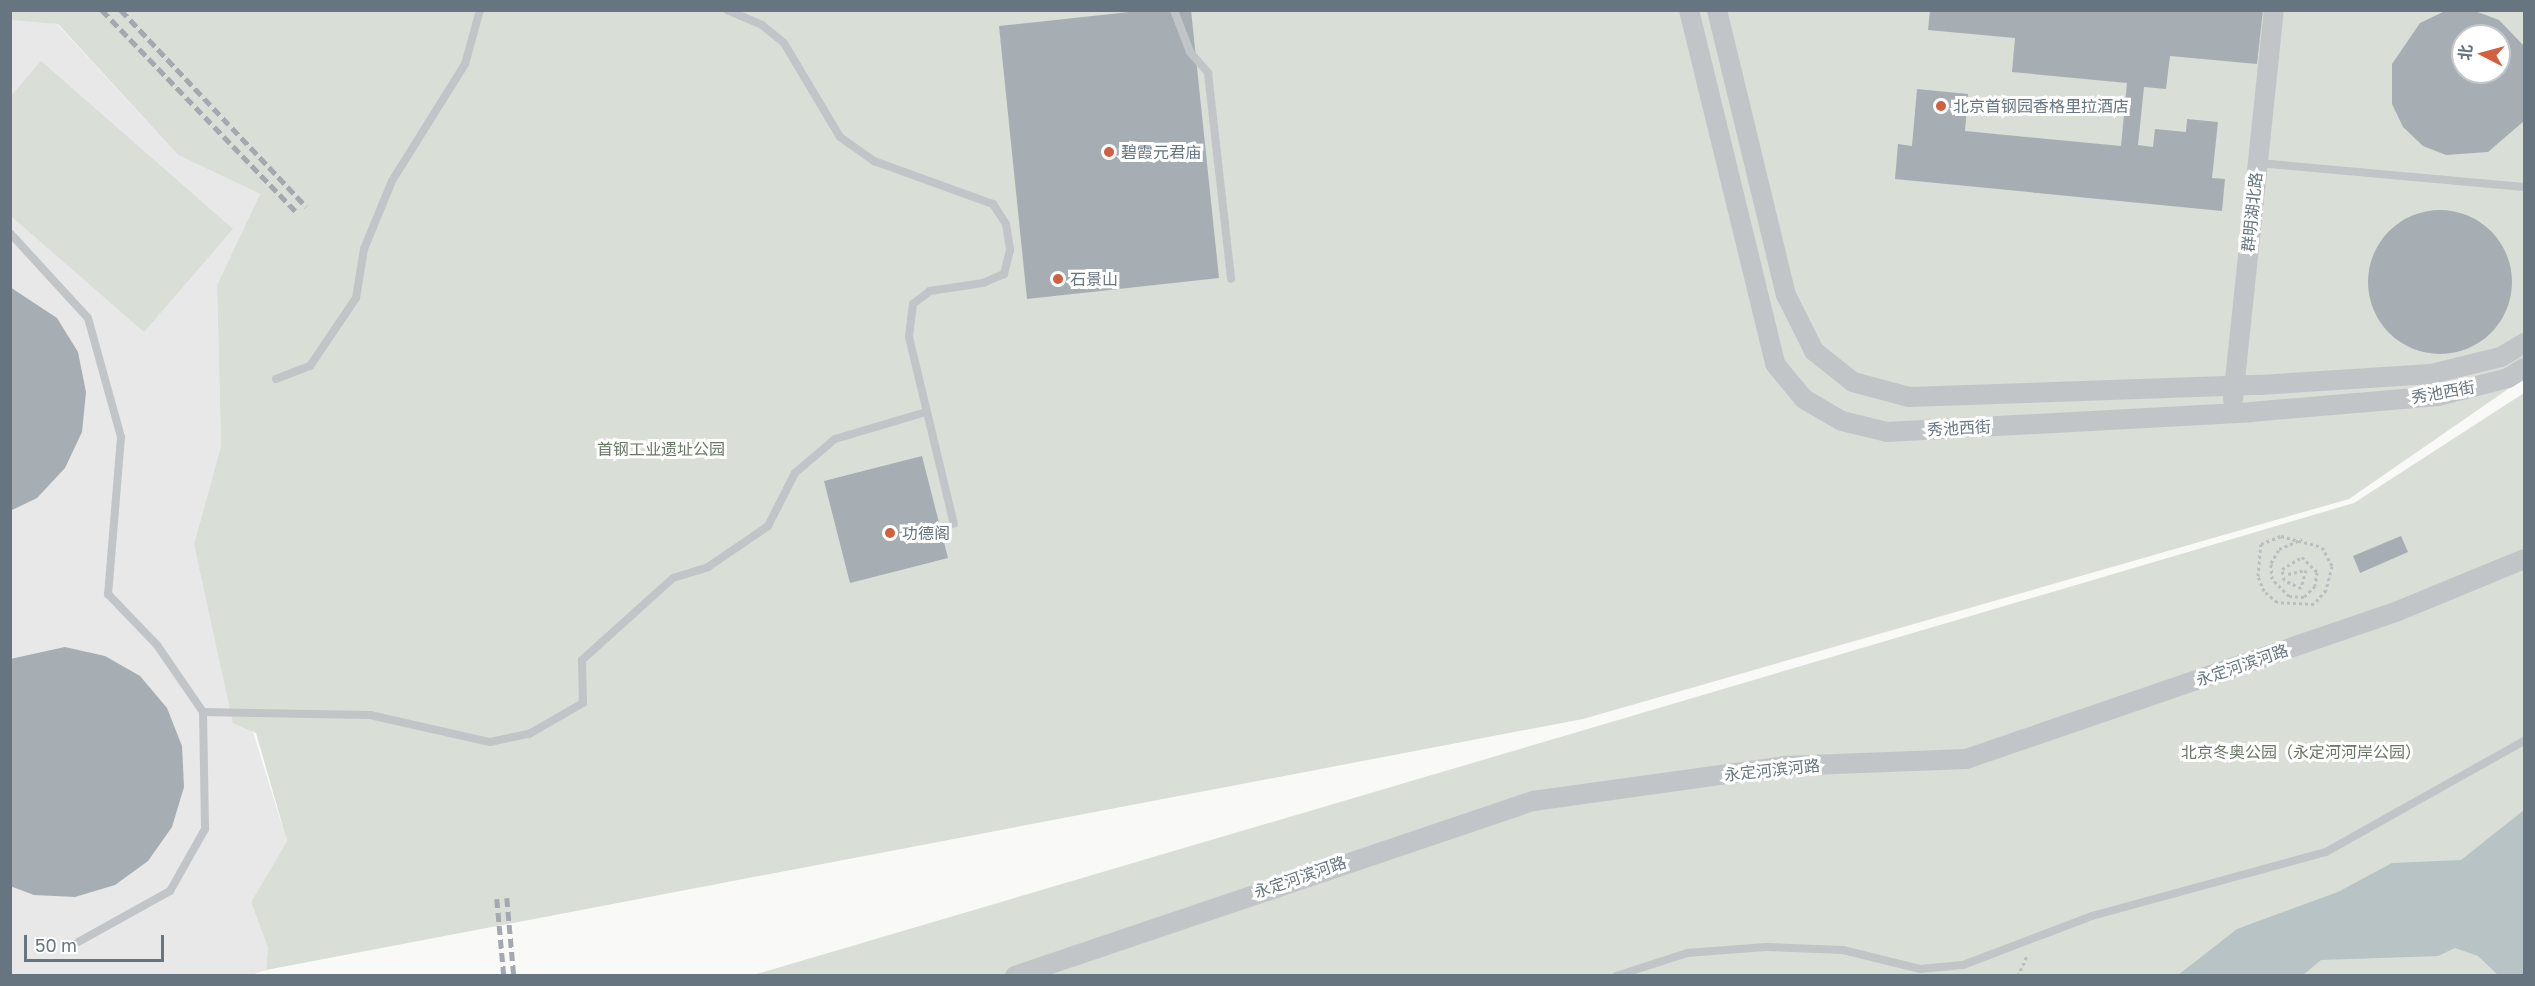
<!DOCTYPE html>
<html>
<head>
<meta charset="utf-8">
<style>
  body { margin:0 }
  #map { position:relative; width:2535px; height:986px; overflow:hidden; background:#f9f9f7; font-family:"Golos Text","Noto Sans SC",sans-serif }
  div>[style] { position:absolute }
  .built>* { inset:0; background:#e7e8e7 }
  .green>* { inset:0; background:#d9ded7 }
  .water>* { inset:0; background:#b8c3c6 }
  .building>* { inset:0; background:#a6aeb3 }
  .round { border-radius:50% }
  .path>* { height:3px; margin-top:-1.5px; transform-origin:0; background:repeating-linear-gradient(90deg,#bbbec0 0 3px,transparent 0 6px) }
  .service>* { height:8px; margin:-4px; padding:0 4px; transform-origin:4px; border-radius:4px; background:#c1c5c8 }
  .tertiary>* { height:20px; margin:-10px; padding:0 10px; transform-origin:10px; border-radius:10px; background:#c1c5c8 }
  .rail>* { height:4.5px; margin-top:-2.25px; transform-origin:0; background:repeating-linear-gradient(90deg,#a3a9ae 0 9px,transparent 0 13.5px) }
  .dots>* { width:16px; height:16px; translate:-50% -50%; box-sizing:border-box; border:3px solid #fff; border-radius:50% }
  span { translate:-50% -50%; white-space:nowrap; text-align:center; line-height:1.15; -webkit-text-stroke:6px #fff; paint-order:stroke }
  .poi-label { font-size:16px; color:#66757f }
  .left { translate:0 -50%; text-align:left }
  .street-label { font-size:16px; color:#66757f }
  .park-label { font-size:16px; color:#697866 }
  .frame { position:absolute; inset:0; border:12px solid #66757f; pointer-events:none }
  .north { position:absolute; left:2451px; top:24px; width:60px; height:60px; box-sizing:border-box; background:#fff; border:2px solid #c2c8cc; border-radius:50%; rotate:276deg; font-size:16px; font-weight:700; line-height:24px; text-align:center; color:#66757f }
  .north::after { content:''; display:block; margin:auto; width:21px; height:27px; background:#d25f3e; clip-path:polygon(50% 0,100% 100%,50% 72%,0 100%) }
  .scale { position:absolute; left:24px; top:935px; width:140px; height:27px; box-sizing:border-box; border:3px solid #66757f; border-top:0; padding-left:8px; font-size:18px; line-height:21px; white-space:nowrap; color:#66757f; -webkit-text-stroke:4px #fff; paint-order:stroke }
</style>
</head>
<body>
<div id="map">
  <div class="built">
    <i style="clip-path:polygon(11px 18px,57px 24px,178px 155px,260px 194px,217px 285px,221px 446px,194px 544px,287px 841px,251px 902px,268px 948px,266px 970px,248px 976px,11px 976px)"></i>
  </div>
  <div class="green">
    <i style="clip-path:polygon(evenodd,10px 11px,2524px 11px,2524px 378px,2349px 499px,1583px 719px,266px 970px,268px 948px,251px 902px,287px 841px,256px 733px,233px 723px,194px 544px,221px 446px,217px 285px,260px 194px,178px 155px,58px 24px,11px 20px,10px 11px,2463px 36px,2499px 36px,2499px 72px,2463px 72px,2463px 36px)"></i>
    <i style="clip-path:polygon(41px 61px,233px 229px,144px 332px,11px 216px,11px 96px)"></i>
    <i style="clip-path:polygon(2524px 393px,2524px 975px,750px 976px,2354px 503px)"></i>
  </div>
  <div class="water">
    <i style="clip-path:polygon(2524px 810px,2524px 975px,2498px 975px,2478px 956px,2455px 948px,2438px 956px,2321px 960px,2303px 975px,2178px 975px,2237px 929px,2338px 892px,2392px 863px,2461px 860px)"></i>
  </div>
  <div class="building">
    <i style="clip-path:polygon(1148px 10px,1191px 10px,1219px 278px,1027px 299px,999px 26px)"></i>
    <i style="clip-path:polygon(1930px 10px,2263px 10px,2257px 64px,2170px 56px,2166px 89px,2144px 87px,2138px 145px,2153px 147px,2155px 129px,2186px 132px,2187px 119px,2218px 122px,2212px 178px,2225px 179px,2222px 211px,1895px 179px,1898px 144px,1912px 146px,1917px 89px,1968px 94px,1965px 131px,2121px 146px,2127px 83px,2012px 72px,2015px 38px,1928px 30px)"></i>
    <i style="clip-path:polygon(evenodd,2475px 11px,2499px 20px,2524px 46px,2524px 121px,2488px 152px,2446px 155px,2423px 146px,2403px 127px,2392px 104px,2392px 64px,2420px 23px,2443px 12px,2475px 11px,2463px 36px,2499px 36px,2499px 72px,2463px 72px,2463px 36px)"></i>
    <i class="round" style="left:2368px;top:210px;width:144px;height:144px"></i>
    <i style="clip-path:polygon(10px 287px,57px 318px,78px 352px,86px 392px,82px 432px,65px 468px,37px 498px,10px 511px)"></i>
    <i style="clip-path:polygon(922px 456px,948px 558px,850px 583px,824px 481px)"></i>
    <i style="clip-path:polygon(2401px 536px,2408px 552px,2360px 573px,2353px 556px)"></i>
    <i style="clip-path:polygon(65px 647px,105px 656px,140px 676px,167px 708px,182px 746px,184px 787px,172px 827px,148px 861px,115px 885px,75px 897px,34px 895px,10px 886px,10px 659px)"></i>
  </div>
  <div class="path">
    <i style="left:2281px;top:536px;width:42px;rotate:15deg"></i>
    <i style="left:2322px;top:547px;width:21px;rotate:62deg"></i>
    <i style="left:2332px;top:566px;width:25px;rotate:104deg"></i>
    <i style="left:2326px;top:590px;width:18px;rotate:131deg"></i>
    <i style="left:2314px;top:604px;width:37px;rotate:-177deg"></i>
    <i style="left:2277px;top:602px;width:17px;rotate:-140deg"></i>
    <i style="left:2264px;top:591px;width:16px;rotate:-112deg"></i>
    <i style="left:2258px;top:576px;width:32px;rotate:-85deg"></i>
    <i style="left:2261px;top:544px;width:22px;rotate:-22deg"></i>
    <i style="left:2288px;top:574px;width:18px;rotate:-13deg"></i>
    <i style="left:2306px;top:570px;width:19px;rotate:106deg"></i>
    <i style="left:2301px;top:588px;width:19px;rotate:-155deg"></i>
    <i style="left:2284px;top:580px;width:11px;rotate:-100deg"></i>
    <i style="left:2282px;top:569px;width:23px;rotate:-31deg"></i>
    <i style="left:2302px;top:557px;width:21px;rotate:45deg"></i>
    <i style="left:2317px;top:572px;width:14px;rotate:98deg"></i>
    <i style="left:2315px;top:586px;width:16px;rotate:135deg"></i>
    <i style="left:2304px;top:597px;width:15px;rotate:-176deg"></i>
    <i style="left:2289px;top:596px;width:24px;rotate:-135deg"></i>
    <i style="left:2272px;top:579px;width:16px;rotate:-94deg"></i>
    <i style="left:2271px;top:563px;width:16px;rotate:-60deg"></i>
    <i style="left:2279px;top:549px;width:25px;rotate:-23deg"></i>
    <i style="left:2018px;top:976px;width:22px;rotate:-66deg"></i>
  </div>
  <div class="service">
    <i style="left:727px;top:10px;width:38px;rotate:23deg"></i>
    <i style="left:762px;top:25px;width:28px;rotate:39deg"></i>
    <i style="left:784px;top:43px;width:109px;rotate:59.2deg"></i>
    <i style="left:840px;top:137px;width:42px;rotate:35.2deg"></i>
    <i style="left:874px;top:161px;width:127px;rotate:19.9deg"></i>
    <i style="left:993px;top:204px;width:24px;rotate:57deg"></i>
    <i style="left:1006px;top:224px;width:26px;rotate:81deg"></i>
    <i style="left:1010px;top:250px;width:25px;rotate:104deg"></i>
    <i style="left:1004px;top:274px;width:23px;rotate:157deg"></i>
    <i style="left:983px;top:283px;width:54px;rotate:171.4deg"></i>
    <i style="left:930px;top:291px;width:21px;rotate:143deg"></i>
    <i style="left:913px;top:304px;width:33px;rotate:97deg"></i>
    <i style="left:909px;top:337px;width:192px;rotate:76.5deg"></i>
    <i style="left:1174px;top:10px;width:45px;rotate:69.1deg"></i>
    <i style="left:1190px;top:52px;width:28px;rotate:49deg"></i>
    <i style="left:1208px;top:73px;width:207px;rotate:83.6deg"></i>
    <i style="left:2259px;top:163px;width:266px;rotate:5.2deg"></i>
    <i style="left:10px;top:233px;width:115px;rotate:47.5deg"></i>
    <i style="left:88px;top:318px;width:123px;rotate:74.5deg"></i>
    <i style="left:121px;top:437px;width:158px;rotate:94.7deg"></i>
    <i style="left:108px;top:594px;width:71px;rotate:46.1deg"></i>
    <i style="left:157px;top:645px;width:81px;rotate:55.5deg"></i>
    <i style="left:203px;top:712px;width:117px;rotate:89deg"></i>
    <i style="left:205px;top:829px;width:71px;rotate:119.4deg"></i>
    <i style="left:170px;top:891px;width:105px;rotate:151deg"></i>
    <i style="left:276px;top:379px;width:36px;rotate:-21deg"></i>
    <i style="left:310px;top:366px;width:82px;rotate:-55.9deg"></i>
    <i style="left:356px;top:298px;width:50px;rotate:-80.7deg"></i>
    <i style="left:364px;top:249px;width:74px;rotate:-67.6deg"></i>
    <i style="left:392px;top:181px;width:138px;rotate:-58deg"></i>
    <i style="left:465px;top:64px;width:56px;rotate:-74.5deg"></i>
    <i style="left:203px;top:712px;width:167px;rotate:1deg"></i>
    <i style="left:370px;top:715px;width:123px;rotate:12.7deg"></i>
    <i style="left:490px;top:742px;width:40px;rotate:-12deg"></i>
    <i style="left:529px;top:734px;width:62px;rotate:-29.9deg"></i>
    <i style="left:583px;top:703px;width:43px;rotate:-91.3deg"></i>
    <i style="left:582px;top:660px;width:122px;rotate:-42deg"></i>
    <i style="left:673px;top:578px;width:37px;rotate:-17deg"></i>
    <i style="left:708px;top:567px;width:73px;rotate:-34.3deg"></i>
    <i style="left:768px;top:526px;width:59px;rotate:-63deg"></i>
    <i style="left:795px;top:473px;width:52px;rotate:-40.4deg"></i>
    <i style="left:835px;top:439px;width:95px;rotate:-16.5deg"></i>
    <i style="left:1616px;top:976px;width:75px;rotate:-17.9deg"></i>
    <i style="left:1687px;top:953px;width:79px;rotate:-4.3deg"></i>
    <i style="left:1766px;top:947px;width:77px;rotate:2.2deg"></i>
    <i style="left:1843px;top:950px;width:79px;rotate:13.9deg"></i>
    <i style="left:1920px;top:969px;width:43px;rotate:-5.3deg"></i>
    <i style="left:1963px;top:965px;width:138px;rotate:-20.8deg"></i>
    <i style="left:2092px;top:916px;width:243px;rotate:-15.3deg"></i>
    <i style="left:2326px;top:852px;width:227px;rotate:-29.3deg"></i>
  </div>
  <div class="tertiary">
    <i style="left:1689px;top:10px;width:364px;rotate:76.3deg"></i>
    <i style="left:1775px;top:364px;width:45px;rotate:50.4deg"></i>
    <i style="left:1804px;top:399px;width:44px;rotate:30.1deg"></i>
    <i style="left:1842px;top:421px;width:46px;rotate:13.7deg"></i>
    <i style="left:1887px;top:432px;width:365px;rotate:-3.1deg"></i>
    <i style="left:2251px;top:412px;width:188px;rotate:-4.9deg"></i>
    <i style="left:2438px;top:396px;width:72px;rotate:-14.4deg"></i>
    <i style="left:2508px;top:378px;width:19px;rotate:-32deg"></i>
    <i style="left:1717px;top:10px;width:293px;rotate:76.4deg"></i>
    <i style="left:1786px;top:295px;width:63px;rotate:63.4deg"></i>
    <i style="left:1814px;top:351px;width:50px;rotate:38.5deg"></i>
    <i style="left:1853px;top:382px;width:58px;rotate:15deg"></i>
    <i style="left:1909px;top:397px;width:351px;rotate:-2deg"></i>
    <i style="left:2260px;top:385px;width:171px;rotate:-3.7deg"></i>
    <i style="left:2431px;top:374px;width:72px;rotate:-13.7deg"></i>
    <i style="left:2501px;top:357px;width:27px;rotate:-31deg"></i>
    <i style="left:2233px;top:399px;width:391px;rotate:-84deg"></i>
    <i style="left:1015px;top:976px;width:547px;rotate:-18.67deg"></i>
    <i style="left:1533px;top:801px;width:253px;rotate:-7.9deg"></i>
    <i style="left:1784px;top:766px;width:182px;rotate:-2.2deg"></i>
    <i style="left:1966px;top:759px;width:457px;rotate:-18.9deg"></i>
    <i style="left:2398px;top:611px;width:136px;rotate:-22.4deg"></i>
  </div>
  <div class="rail">
    <i style="left:102px;top:10px;width:283px;rotate:46.1deg"></i>
    <i style="left:121px;top:10px;width:270px;rotate:46.7deg"></i>
    <i style="left:507px;top:898px;width:78px;rotate:84.9deg"></i>
    <i style="left:497px;top:899px;width:77px;rotate:84.8deg"></i>
  </div>
  <div class="dots">
    <i style="left:1941px;top:106px;background:#d25f3e"></i>
    <i style="left:1109px;top:152px;background:#d25f3e"></i>
    <i style="left:1058px;top:279px;background:#d25f3e"></i>
    <i style="left:890px;top:533px;background:#d25f3e"></i>
  </div>
  <div class="poi-label">
    <span class="left" style="left:1953px;top:106px">北京首钢园香格里拉酒店</span>
    <span class="left" style="left:1121px;top:152px">碧霞元君庙</span>
    <span class="left" style="left:1070px;top:279px">石景山</span>
    <span class="left" style="left:902px;top:533px">功德阁</span>
  </div>
  <div class="street-label">
    <span style="left:2252px;top:212px;rotate:-84deg">群明湖北路</span>
    <span style="left:2443px;top:392px;rotate:-10deg">秀池西街</span>
    <span style="left:1959px;top:428px;rotate:-3deg">秀池西街</span>
    <span style="left:2242px;top:665px;rotate:-19deg">永定河滨河路</span>
    <span style="left:1772px;top:770px;rotate:-6deg">永定河滨河路</span>
    <span style="left:1300px;top:877px;rotate:-19deg">永定河滨河路</span>
  </div>
  <div class="park-label">
    <span style="left:661px;top:449px">首钢工业遗址公园</span>
    <span style="left:2301px;top:752px">北京冬奥公园（永定河河岸公园）</span>
  </div>
  <div class="frame"></div>
  <div class="north">北</div>
  <div class="scale">50 m</div>
</div>
</body>
</html>
